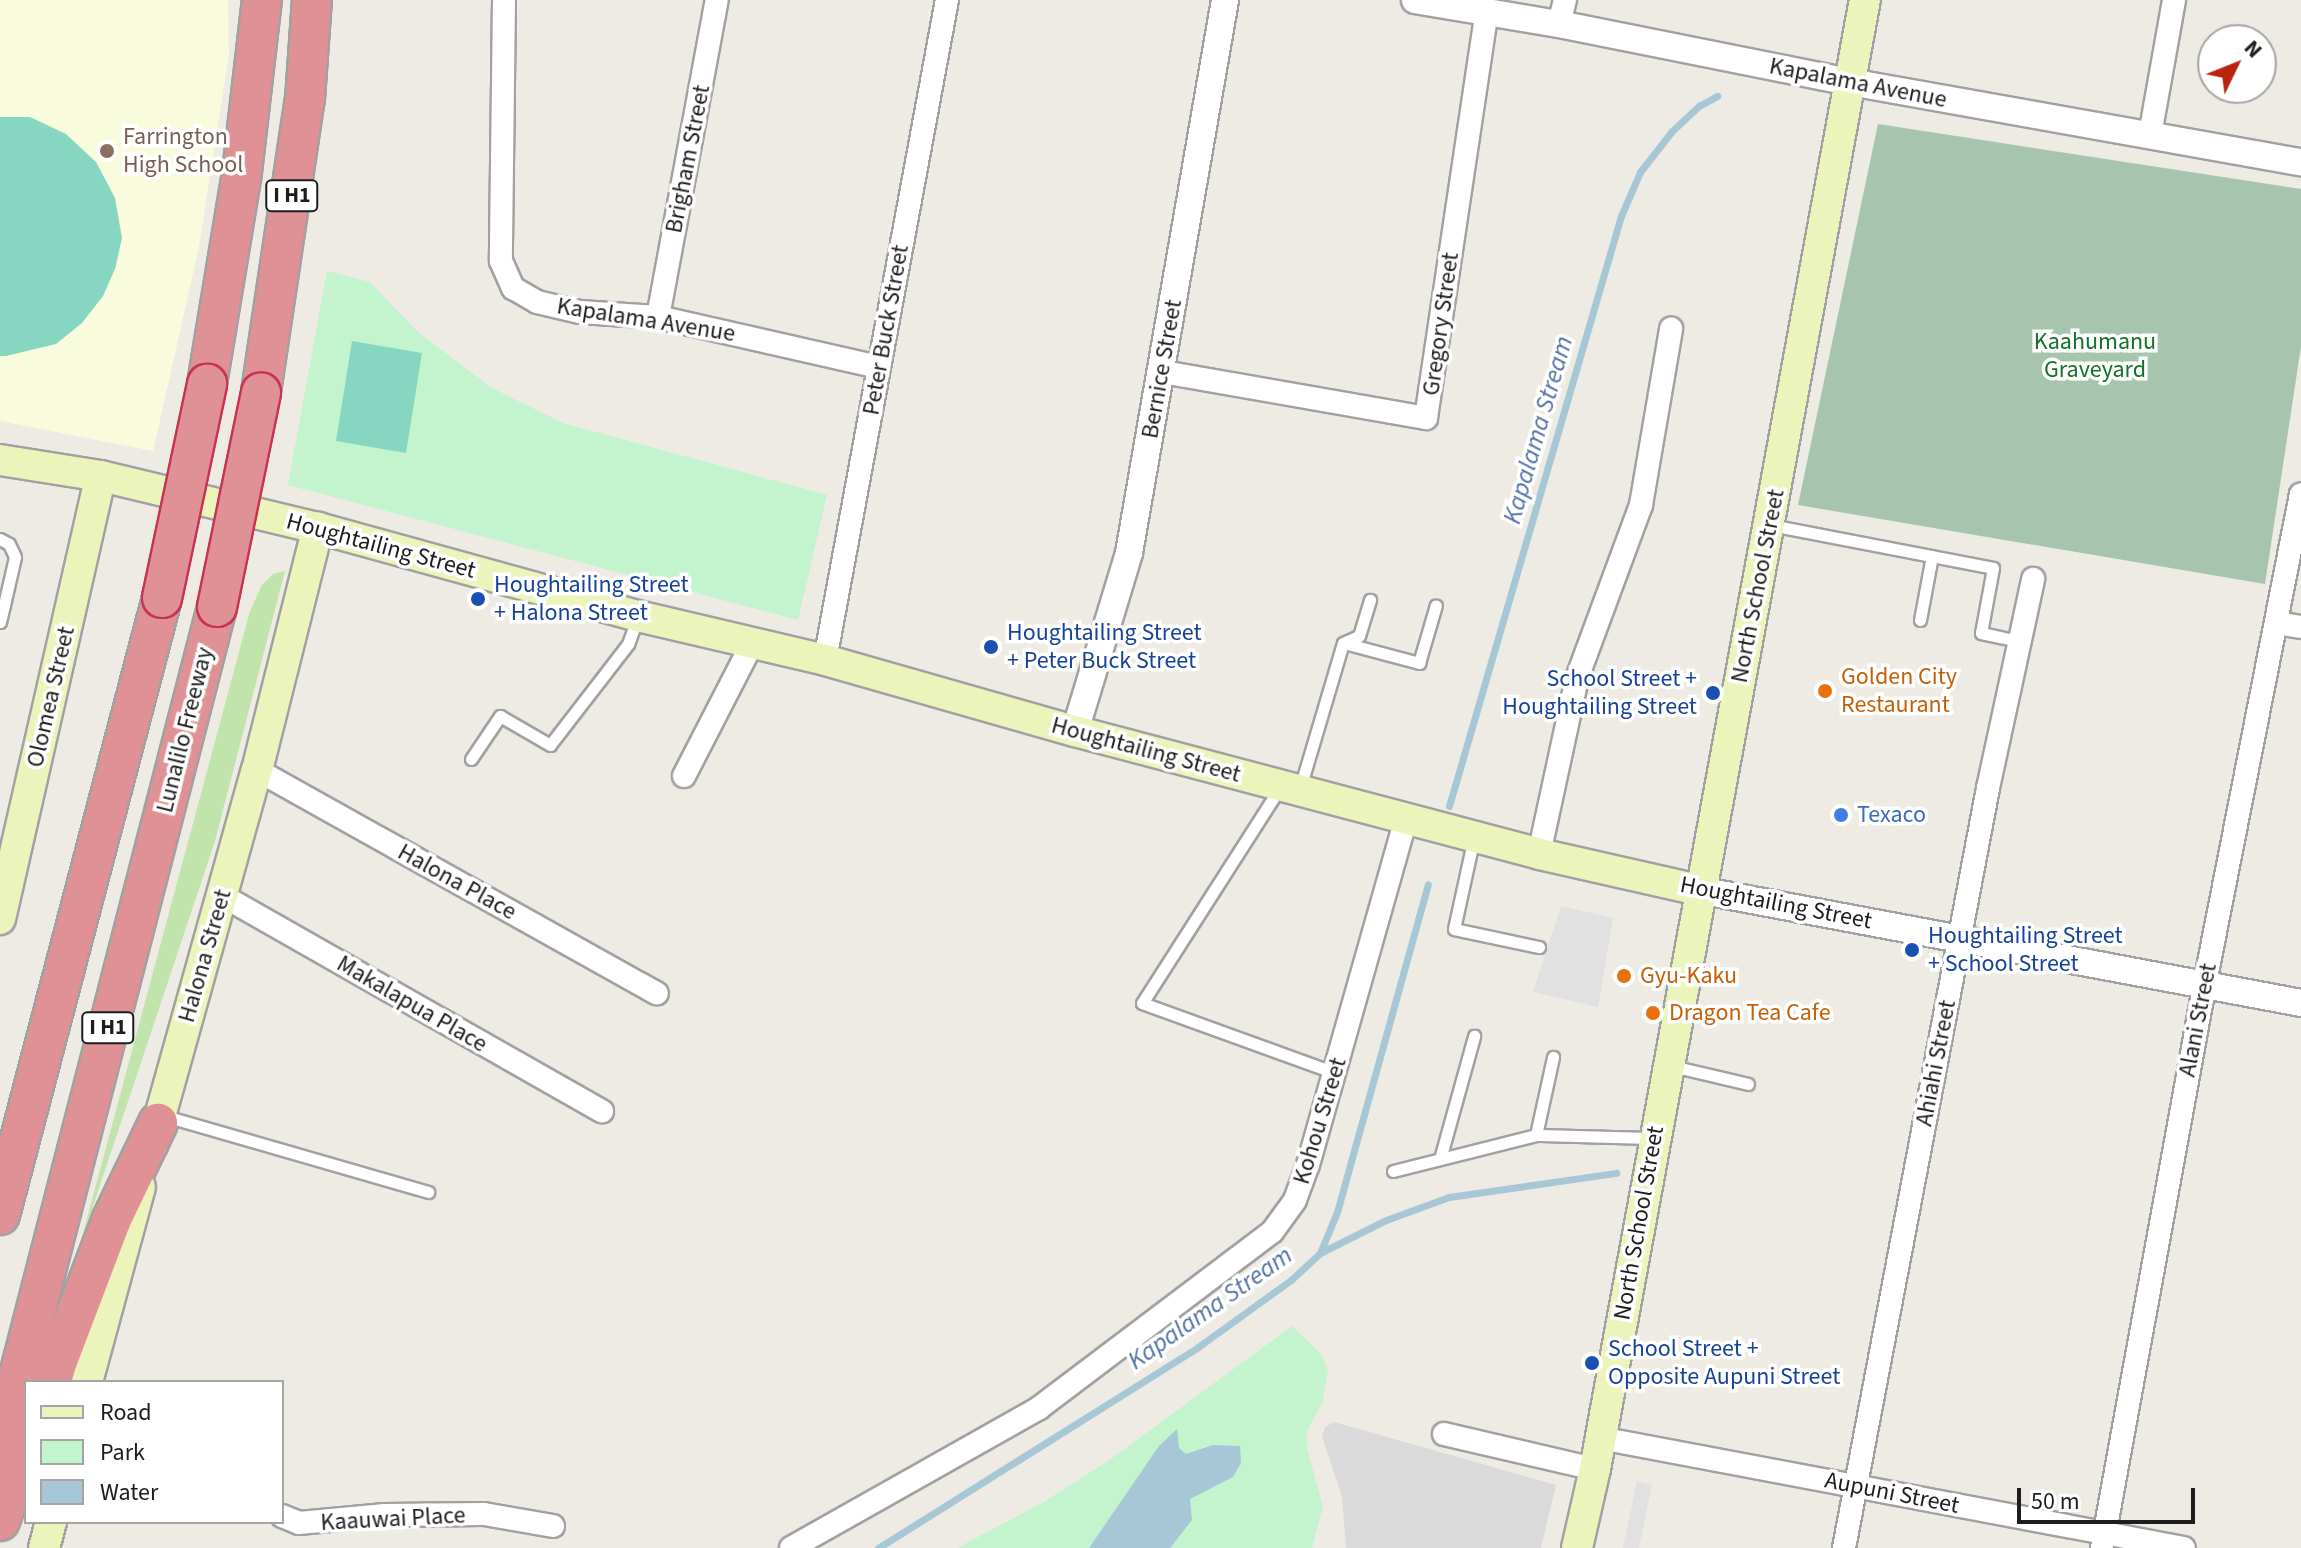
<!DOCTYPE html>
<html>
<head>
<meta charset="utf-8">
<style>
  body { margin:0 }
  #map { position:relative; width:2301px; height:1548px; overflow:hidden; background:#edebe3; font-family:"Source Sans 3",sans-serif }
  div>[style] { position:absolute }
  .residential>* { inset:0; background:#dbdada }
  .education>* { inset:0; background:#f8fcdd }
  .grass>* { inset:0; background:#c1e4ad }
  .cemetery>* { inset:0; background:#a6c4ae }
  .park>* { inset:0; background:#c3f4cd }
  .pitch>* { inset:0; background:#87d6c1 }
  .parking>* { inset:0; background:#e1e1e1 }
  .water>* { inset:0; background:#a7c7d7 }
  .stream>* { height:7px; margin:-3.5px; padding:0 3.5px; transform-origin:3.5px; border-radius:3.5px; background:#a7c7d7 }
  .roads { filter:drop-shadow(2px 0 #a1a1a1) drop-shadow(-2px 0 #a1a1a1) drop-shadow(0 2px #a1a1a1) drop-shadow(0 -2px #a1a1a1) }
  .service>* { height:11px; margin:-5.5px; padding:0 5.5px; transform-origin:5.5px; border-radius:5.5px; background:#fff }
  .minor>* { height:22px; margin:-11px; padding:0 11px; transform-origin:11px; border-radius:11px; background:#fff }
  .tertiary>* { height:26px; margin:-13px; padding:0 13px; transform-origin:13px; border-radius:13px; background:#fff }
  .secondary>* { height:30px; margin:-15px; padding:0 15px; transform-origin:15px; border-radius:15px; background:#eaf4bb }
  .motorway>* { height:38px; margin:-19px; padding:0 19px; transform-origin:19px; border-radius:19px; background:#df9196 }
  .bridges { filter:drop-shadow(2px 0 #c93254) drop-shadow(-2px 0 #c93254) drop-shadow(0 2px #c93254) drop-shadow(0 -2px #c93254) }
  .motorway-bridge>* { height:38px; margin:-19px; padding:0 19px; transform-origin:19px; border-radius:19px; background:#df9196 }
  .dots>* { width:22px; height:22px; translate:-50% -50%; box-sizing:border-box; border:4px solid #fff; border-radius:50% }
  span { translate:-50% -50%; white-space:nowrap; text-align:center; line-height:1.15; -webkit-text-stroke:7px #fff; paint-order:stroke }
  .shield-label span { padding:2px 6px; background:#fff; border:2px solid; border-radius:6px; -webkit-text-stroke-width:0 }
  .shield-label { font-size:22px; color:#1d1d1d; font-weight:700 }
  .street-label { font-size:24px; color:#1d1d1d }
  .education-label { font-size:24px; color:#785e54 }
  .left { translate:0 -50%; text-align:left }
  .park-label { font-size:24px; color:#147127 }
  .transit-label { font-size:24px; color:#164399 }
  .right { translate:-100% -50%; text-align:right }
  .food-label { font-size:24px; color:#c56008 }
  .shop-label { font-size:24px; color:#366cbe }
  .water-label { font-size:26px; color:#5171a4; font-style:italic }
  .legend { position:absolute; left:24px; top:1380px; width:260px; height:144px; box-sizing:border-box; background:#fff; border:2px solid #a5a5a5; margin:0; padding:10px 14px; list-style:none; font-size:24px; color:#1d1d1d }
  .legend li { display:flex; align-items:center; gap:16px; height:40px }
  .legend b { width:40px; border:2px solid #a5a5a5 }
  .north { position:absolute; left:2197px; top:24px; width:80px; height:80px; box-sizing:border-box; background:#fff; border:2px solid #a5a5a5; border-radius:50%; rotate:47deg; font-size:22px; font-weight:700; line-height:32px; text-align:center; color:#1d1d1d }
  .north::after { content:''; display:block; margin:auto; width:28px; height:36px; background:#b92410; clip-path:polygon(50% 0,100% 100%,50% 72%,0 100%) }
  .scale { position:absolute; left:2017px; top:1488px; width:178px; height:36px; box-sizing:border-box; border:4px solid #1d1d1d; border-top:0; padding-left:10px; font-size:24px; line-height:28px; white-space:nowrap; color:#1d1d1d; -webkit-text-stroke:6px #fff; paint-order:stroke }
</style>
</head>
<body>
<div id="map">
  <div class="residential">
    <i style="clip-path:polygon(1334px 1422px,1556px 1485px,1541px 1548px,1346px 1548px,1342px 1497px,1322px 1436px,1325px 1427px)"></i>
  </div>
  <div class="education">
    <i style="clip-path:polygon(0 0,228px 0,229px 54px,199px 247px,153px 451px,0 421px)"></i>
  </div>
  <div class="grass">
    <i style="clip-path:polygon(285px 571px,215px 841px,79px 1248px,250px 611px,262px 585px,273px 574px)"></i>
  </div>
  <div class="cemetery">
    <i style="clip-path:polygon(1878px 124px,2301px 189px,2301px 346px,2265px 584px,1798px 505px)"></i>
  </div>
  <div class="park">
    <i style="clip-path:polygon(327px 271px,370px 282px,418px 332px,492px 388px,563px 423px,827px 495px,798px 620px,288px 485px)"></i>
    <i style="clip-path:polygon(1292px 1326px,1322px 1355px,1328px 1371px,1322px 1403px,1307px 1431px,1307px 1449px,1323px 1507px,1312px 1548px,957px 1548px,1042px 1503px,1108px 1461px)"></i>
  </div>
  <div class="pitch">
    <i style="clip-path:polygon(0 117px,30px 117px,66px 134px,96px 162px,115px 198px,122px 238px,115px 269px,103px 296px,82px 323px,56px 344px,6px 356px,0 356px)"></i>
    <i style="clip-path:polygon(352px 341px,422px 353px,406px 453px,336px 441px)"></i>
  </div>
  <div class="parking">
    <i style="clip-path:polygon(1561px 906px,1613px 918px,1598px 1007px,1533px 992px)"></i>
    <i style="clip-path:polygon(1637px 1481px,1652px 1485px,1639px 1548px,1623px 1548px)"></i>
  </div>
  <div class="water">
    <i style="clip-path:polygon(1177px 1429px,1179px 1448px,1186px 1454px,1213px 1445px,1240px 1446px,1241px 1463px,1233px 1477px,1190px 1499px,1192px 1520px,1170px 1548px,1089px 1548px,1159px 1446px)"></i>
  </div>
  <div class="stream">
    <i style="left:1449px;top:806px;width:615px;rotate:-73.75deg"></i>
    <i style="left:1621px;top:216px;width:48px;rotate:-66.6deg"></i>
    <i style="left:1640px;top:172px;width:52px;rotate:-52deg"></i>
    <i style="left:1672px;top:131px;width:37px;rotate:-43deg"></i>
    <i style="left:1699px;top:106px;width:21px;rotate:-29deg"></i>
    <i style="left:1320px;top:1253px;width:74px;rotate:-26.6deg"></i>
    <i style="left:1386px;top:1220px;width:67px;rotate:-20.1deg"></i>
    <i style="left:1449px;top:1197px;width:169px;rotate:-8.2deg"></i>
    <i style="left:878px;top:1548px;width:378px;rotate:-32.1deg"></i>
    <i style="left:1198px;top:1347px;width:115px;rotate:-35.8deg"></i>
    <i style="left:1291px;top:1280px;width:40px;rotate:-43deg"></i>
    <i style="left:1320px;top:1253px;width:44px;rotate:-67.5deg"></i>
    <i style="left:1337px;top:1212px;width:340px;rotate:-74.5deg"></i>
  </div>
  <div class="roads">
    <div class="service">
      <i style="left:1770px;top:525px;width:227px;rotate:10.9deg"></i>
      <i style="left:1993px;top:568px;width:66px;rotate:100.5deg"></i>
      <i style="left:1981px;top:633px;width:40px;rotate:12deg"></i>
      <i style="left:0;top:539px;width:10px;rotate:29deg"></i>
      <i style="left:9px;top:544px;width:14px;rotate:65deg"></i>
      <i style="left:15px;top:557px;width:49px;rotate:102.9deg"></i>
      <i style="left:1920px;top:620px;width:65px;rotate:-79.4deg"></i>
      <i style="left:0;top:622px;width:17px;rotate:-77deg"></i>
      <i style="left:4px;top:605px;width:3px;rotate:180deg"></i>
      <i style="left:1344px;top:643px;width:78px;rotate:14.9deg"></i>
      <i style="left:1419px;top:663px;width:60px;rotate:-73.7deg"></i>
      <i style="left:471px;top:759px;width:52px;rotate:-56deg"></i>
      <i style="left:500px;top:716px;width:58px;rotate:30.1deg"></i>
      <i style="left:550px;top:745px;width:128px;rotate:-52.3deg"></i>
      <i style="left:628px;top:644px;width:30px;rotate:-70deg"></i>
      <i style="left:1300px;top:788px;width:151px;rotate:-73.5deg"></i>
      <i style="left:1343px;top:643px;width:17px;rotate:-24deg"></i>
      <i style="left:1359px;top:636px;width:38px;rotate:-73deg"></i>
      <i style="left:1279px;top:789px;width:254px;rotate:122.6deg"></i>
      <i style="left:1142px;top:1003px;width:205px;rotate:19.9deg"></i>
      <i style="left:1474px;top:837px;width:94px;rotate:102.3deg"></i>
      <i style="left:1454px;top:929px;width:87px;rotate:12deg"></i>
      <i style="left:1672px;top:1066px;width:78px;rotate:13.3deg"></i>
      <i style="left:165px;top:1116px;width:274px;rotate:16.1deg"></i>
      <i style="left:1536px;top:1135px;width:80px;rotate:-77.7deg"></i>
      <i style="left:1440px;top:1159px;width:128px;rotate:-74.5deg"></i>
      <i style="left:1393px;top:1171px;width:147px;rotate:-14.1deg"></i>
      <i style="left:1536px;top:1135px;width:118px;rotate:1.5deg"></i>
    </div>
    <div class="minor">
      <i style="left:504px;top:0;width:261px;rotate:90.7deg"></i>
      <i style="left:501px;top:261px;width:30px;rotate:66deg"></i>
      <i style="left:513px;top:288px;width:28px;rotate:30deg"></i>
      <i style="left:537px;top:302px;width:44px;rotate:13.1deg"></i>
      <i style="left:580px;top:312px;width:78px;rotate:3.7deg"></i>
      <i style="left:658px;top:317px;width:226px;rotate:12.8deg"></i>
      <i style="left:1559px;top:24px;width:25px;rotate:-76deg"></i>
      <i style="left:2150px;top:135px;width:137px;rotate:-79.9deg"></i>
      <i style="left:658px;top:317px;width:322px;rotate:-79.5deg"></i>
      <i style="left:1163px;top:372px;width:267px;rotate:9.9deg"></i>
      <i style="left:1426px;top:418px;width:411px;rotate:-81.5deg"></i>
      <i style="left:2276px;top:623px;width:25px;rotate:9deg"></i>
      <i style="left:825px;top:660px;width:671px;rotate:-79.53deg"></i>
      <i style="left:257px;top:770px;width:458px;rotate:29.2deg"></i>
      <i style="left:684px;top:776px;width:151px;rotate:-62.8deg"></i>
      <i style="left:1539px;top:854px;width:180px;rotate:-77.8deg"></i>
      <i style="left:1577px;top:678px;width:184px;rotate:-69.7deg"></i>
      <i style="left:1641px;top:505px;width:179px;rotate:-80.3deg"></i>
      <i style="left:223px;top:896px;width:436px;rotate:29.6deg"></i>
      <i style="left:1444px;top:1434px;width:155px;rotate:13.1deg"></i>
      <i style="left:1600px;top:1438px;width:594px;rotate:10.67deg"></i>
      <i style="left:282px;top:1516px;width:18px;rotate:22deg"></i>
      <i style="left:299px;top:1523px;width:86px;rotate:-5.3deg"></i>
      <i style="left:385px;top:1515px;width:99px;rotate:-0.6deg"></i>
      <i style="left:484px;top:1514px;width:70px;rotate:9.9deg"></i>
      <i style="left:791px;top:1548px;width:285px;rotate:-29.4deg"></i>
      <i style="left:1039px;top:1408px;width:292px;rotate:-37.1deg"></i>
      <i style="left:1272px;top:1232px;width:39px;rotate:-54deg"></i>
      <i style="left:1295px;top:1200px;width:37px;rotate:-70deg"></i>
      <i style="left:1308px;top:1165px;width:360px;rotate:-74.2deg"></i>
      <i style="left:1844px;top:1548px;width:774px;rotate:-79.27deg"></i>
      <i style="left:1988px;top:788px;width:214px;rotate:-77.8deg"></i>
      <i style="left:2102px;top:1548px;width:569px;rotate:-79.68deg"></i>
      <i style="left:2204px;top:988px;width:503px;rotate:-78.89deg"></i>
    </div>
    <div class="tertiary">
      <i style="left:1415px;top:0;width:146px;rotate:9.5deg"></i>
      <i style="left:1559px;top:24px;width:297px;rotate:11.3deg"></i>
      <i style="left:1850px;top:82px;width:458px;rotate:10.1deg"></i>
      <i style="left:1075px;top:731px;width:186px;rotate:-73.1deg"></i>
      <i style="left:1129px;top:553px;width:561px;rotate:-80.15deg"></i>
      <i style="left:1699px;top:890px;width:613px;rotate:10.63deg"></i>
    </div>
    <div class="secondary">
      <i style="left:0;top:460px;width:102px;rotate:9deg"></i>
      <i style="left:101px;top:476px;width:223px;rotate:13.5deg"></i>
      <i style="left:318px;top:528px;width:332px;rotate:15.4deg"></i>
      <i style="left:638px;top:616px;width:192px;rotate:13.2deg"></i>
      <i style="left:825px;top:660px;width:260px;rotate:15.9deg"></i>
      <i style="left:1075px;top:731px;width:480px;rotate:14.8deg"></i>
      <i style="left:1539px;top:854px;width:164px;rotate:12.7deg"></i>
      <i style="left:0;top:919px;width:454px;rotate:-77.2deg"></i>
      <i style="left:152px;top:1145px;width:389px;rotate:-74.4deg"></i>
      <i style="left:257px;top:770px;width:250px;rotate:-75.9deg"></i>
      <i style="left:87px;top:1382px;width:202px;rotate:-74.8deg"></i>
      <i style="left:44px;top:1548px;width:27px;rotate:-75deg"></i>
      <i style="left:1577px;top:1548px;width:81px;rotate:-77.2deg"></i>
      <i style="left:1595px;top:1469px;width:1494px;rotate:-79.59deg"></i>
    </div>
    <div class="motorway">
      <i style="left:207px;top:384px;width:215px;rotate:-80.6deg"></i>
      <i style="left:242px;top:172px;width:173px;rotate:-83.4deg"></i>
      <i style="left:261px;top:392px;width:296px;rotate:-81.5deg"></i>
      <i style="left:305px;top:99px;width:99px;rotate:-86deg"></i>
      <i style="left:0;top:1215px;width:638px;rotate:-75.29deg"></i>
      <i style="left:50px;top:1382px;width:172px;rotate:-69.2deg"></i>
      <i style="left:111px;top:1221px;width:109px;rotate:-64.4deg"></i>
      <i style="left:0;top:1449px;width:870px;rotate:-75.55deg"></i>
      <i style="left:0;top:1521px;width:77px;rotate:-70.1deg"></i>
    </div>
  </div>
  <div class="bridges">
    <div class="motorway-bridge">
      <i style="left:162px;top:598px;width:219px;rotate:-78.1deg"></i>
      <i style="left:217px;top:607px;width:219px;rotate:-78.4deg"></i>
    </div>
  </div>
  <div class="dots">
    <i style="left:107px;top:151px;background:#8d6e63"></i>
    <i style="left:478px;top:599px;background:#1a4fb4"></i>
    <i style="left:991px;top:647px;background:#1a4fb4"></i>
    <i style="left:1825px;top:691px;background:#e8710a"></i>
    <i style="left:1713px;top:693px;background:#1a4fb4"></i>
    <i style="left:1841px;top:815px;background:#3f7fe0"></i>
    <i style="left:1912px;top:950px;background:#1a4fb4"></i>
    <i style="left:1624px;top:976px;background:#e8710a"></i>
    <i style="left:1653px;top:1013px;background:#e8710a"></i>
    <i style="left:1592px;top:1363px;background:#1a4fb4"></i>
  </div>
  <div class="shield-label">
    <span style="left:292px;top:196px">I H1</span>
    <span style="left:108px;top:1028px">I H1</span>
  </div>
  <div class="street-label">
    <span style="left:1858px;top:83px;rotate:11deg">Kapalama Avenue</span>
    <span style="left:688px;top:159px;rotate:-79deg">Brigham Street</span>
    <span style="left:646px;top:320px;rotate:9deg">Kapalama Avenue</span>
    <span style="left:1441px;top:324px;rotate:-82deg">Gregory Street</span>
    <span style="left:886px;top:330px;rotate:-80deg">Peter Buck Street</span>
    <span style="left:1162px;top:369px;rotate:-80deg">Bernice Street</span>
    <span style="left:381px;top:546px;rotate:15deg">Houghtailing Street</span>
    <span style="left:1758px;top:586px;rotate:-79deg">North School Street</span>
    <span style="left:51px;top:697px;rotate:-77deg">Olomea Street</span>
    <span style="left:185px;top:730px;rotate:-76deg">Lunalilo Freeway</span>
    <span style="left:1146px;top:750px;rotate:15deg">Houghtailing Street</span>
    <span style="left:457px;top:882px;rotate:29deg">Halona Place</span>
    <span style="left:1776px;top:903px;rotate:11deg">Houghtailing Street</span>
    <span style="left:205px;top:956px;rotate:-74deg">Halona Street</span>
    <span style="left:412px;top:1004px;rotate:30deg">Makalapua Place</span>
    <span style="left:2198px;top:1020px;rotate:-79deg">Alani Street</span>
    <span style="left:1936px;top:1063px;rotate:-79deg">Ahiahi Street</span>
    <span style="left:1320px;top:1121px;rotate:-73deg">Kohou Street</span>
    <span style="left:1639px;top:1223px;rotate:-80deg">North School Street</span>
    <span style="left:1892px;top:1493px;rotate:11deg">Aupuni Street</span>
    <span style="left:393px;top:1519px;rotate:-3deg">Kaauwai Place</span>
  </div>
  <div class="education-label">
    <span class="left" style="left:123px;top:151px">Farrington<br>High School</span>
  </div>
  <div class="park-label">
    <span style="left:2095px;top:356px">Kaahumanu<br>Graveyard</span>
  </div>
  <div class="transit-label">
    <span class="left" style="left:494px;top:599px">Houghtailing Street<br>+ Halona Street</span>
    <span class="left" style="left:1007px;top:647px">Houghtailing Street<br>+ Peter Buck Street</span>
    <span class="right" style="left:1697px;top:693px">School Street +<br>Houghtailing Street</span>
    <span class="left" style="left:1928px;top:950px">Houghtailing Street<br>+ School Street</span>
    <span class="left" style="left:1608px;top:1363px">School Street +<br>Opposite Aupuni Street</span>
  </div>
  <div class="food-label">
    <span class="left" style="left:1841px;top:691px">Golden City<br>Restaurant</span>
    <span class="left" style="left:1640px;top:976px">Gyu-Kaku</span>
    <span class="left" style="left:1669px;top:1013px">Dragon Tea Cafe</span>
  </div>
  <div class="shop-label">
    <span class="left" style="left:1857px;top:815px">Texaco</span>
  </div>
  <div class="water-label">
    <span style="left:1538px;top:430px;rotate:-74deg">Kapalama Stream</span>
    <span style="left:1210px;top:1308px;rotate:-35deg">Kapalama Stream</span>
  </div>
  <ul class="legend">
  <li><b style="height:10px;background:#eaf4bb"></b>Road</li>
  <li><b style="height:22px;background:#c3f4cd"></b>Park</li>
  <li><b style="height:22px;background:#a7c7d7"></b>Water</li>
  </ul>
  <div class="north">N</div>
  <div class="scale">50 m</div>
</div>
</body>
</html>
